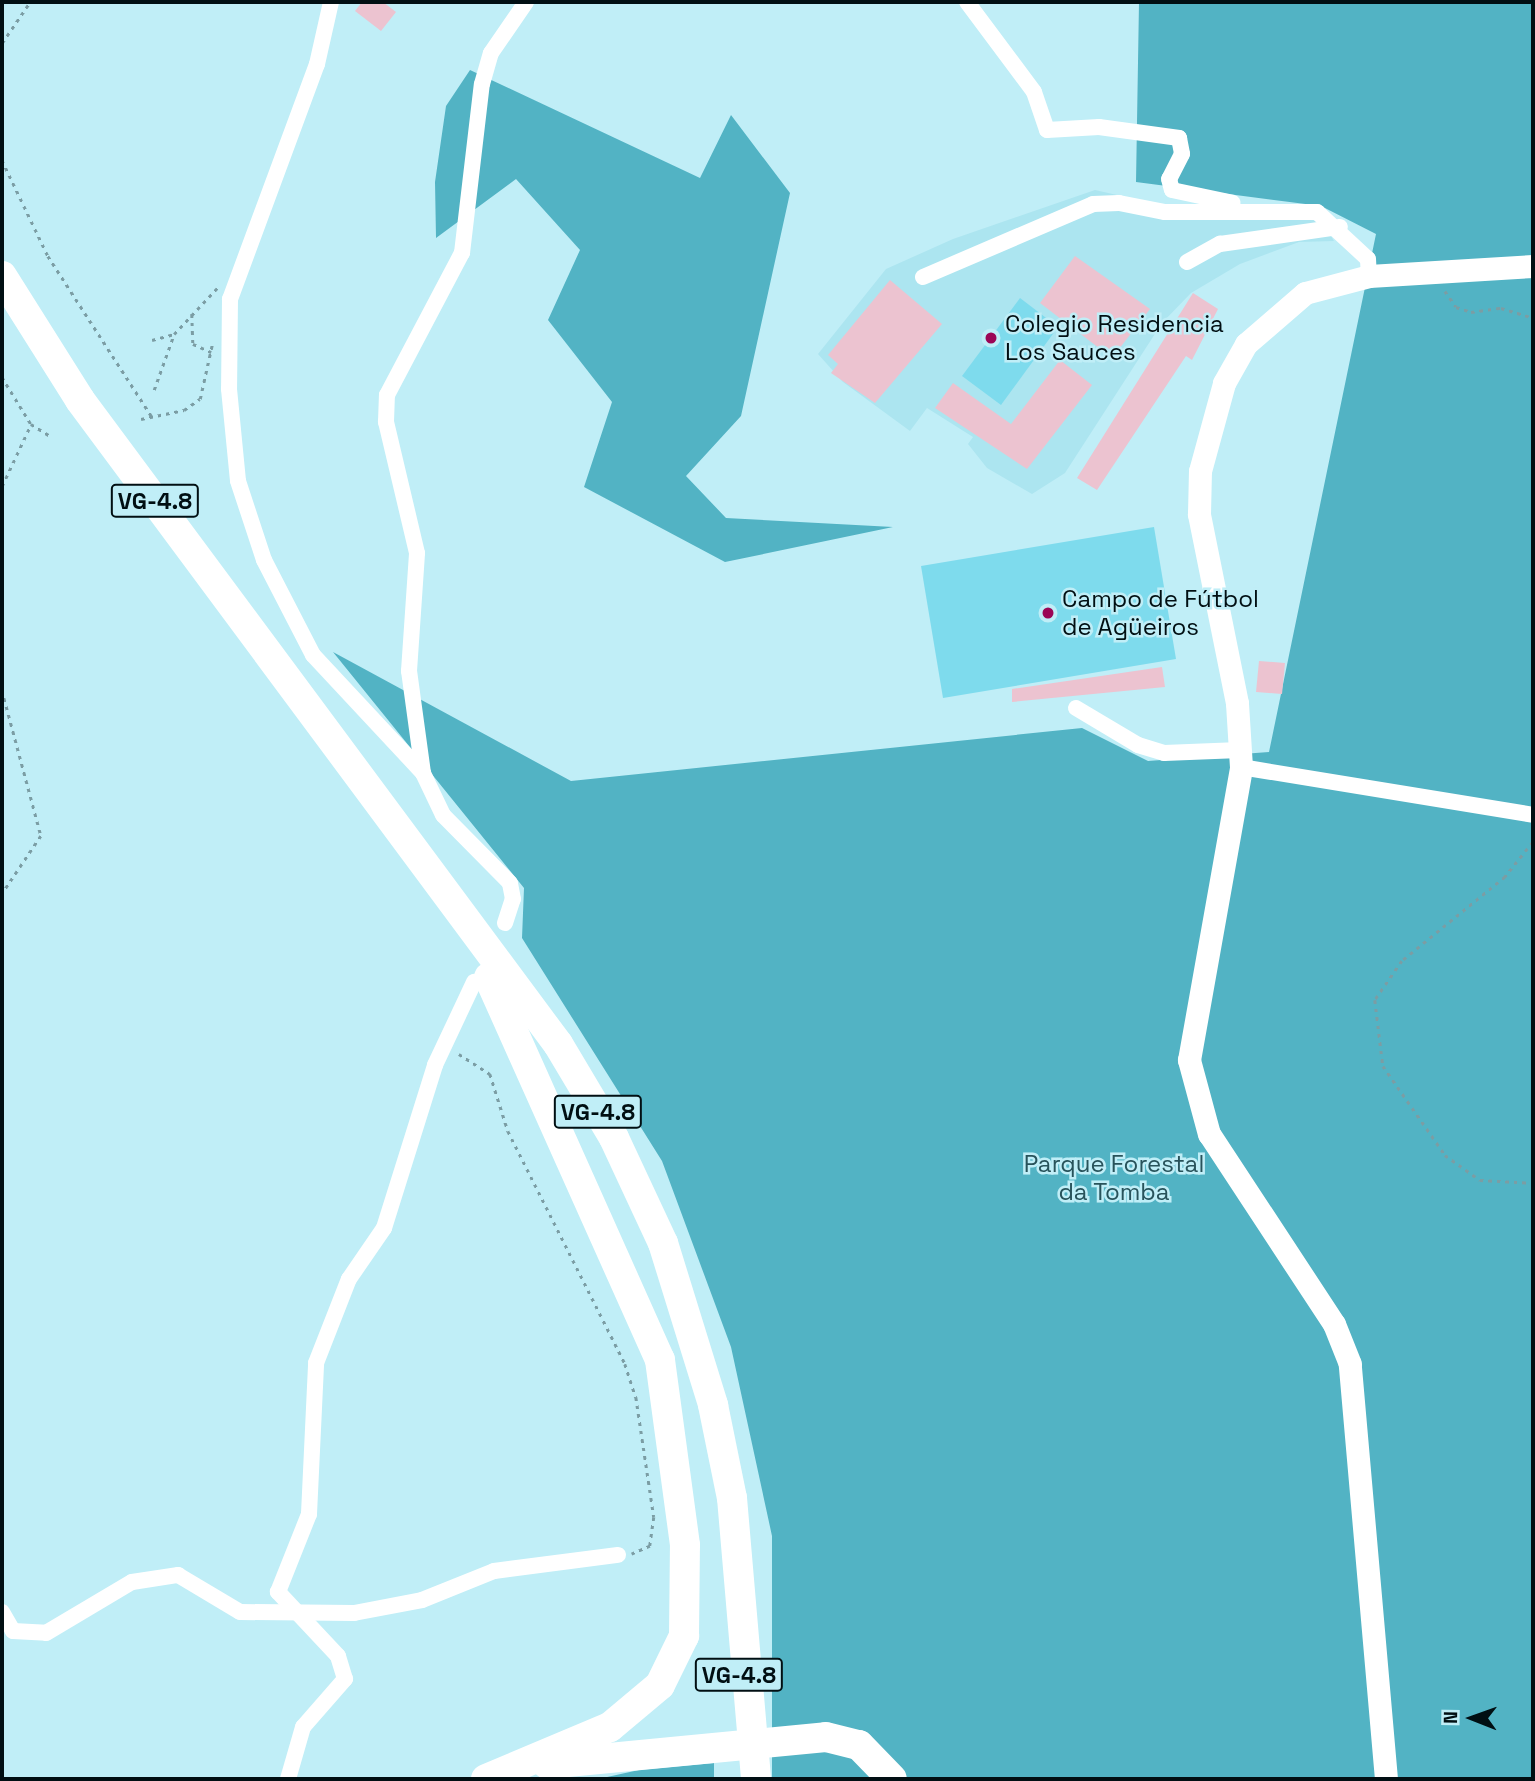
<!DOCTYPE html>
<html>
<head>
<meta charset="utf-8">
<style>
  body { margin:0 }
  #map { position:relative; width:1535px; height:1781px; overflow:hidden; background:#c0eef7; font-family:"Space Grotesk",sans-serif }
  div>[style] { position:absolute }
  .built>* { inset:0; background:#ace5f0 }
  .green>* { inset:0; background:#7edbed }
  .forest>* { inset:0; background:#52b3c4 }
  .building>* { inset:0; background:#ecc3d0 }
  .path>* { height:2.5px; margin-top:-1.25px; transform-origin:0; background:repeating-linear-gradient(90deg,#7b9da4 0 3.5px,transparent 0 8.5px) }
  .street>* { height:16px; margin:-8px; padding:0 8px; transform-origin:8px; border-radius:8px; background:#fff }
  .secondary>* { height:23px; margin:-11.5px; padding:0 11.5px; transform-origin:11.5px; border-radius:11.5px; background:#fff }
  .highway>* { height:30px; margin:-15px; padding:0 15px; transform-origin:15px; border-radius:15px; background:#fff }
  .dots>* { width:19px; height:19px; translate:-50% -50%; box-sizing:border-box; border:4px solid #c0eef7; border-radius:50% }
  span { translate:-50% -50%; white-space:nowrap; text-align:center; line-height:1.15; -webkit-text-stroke:5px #c0eef7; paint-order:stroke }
  .shield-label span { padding:2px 5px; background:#c0eef7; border:2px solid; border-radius:5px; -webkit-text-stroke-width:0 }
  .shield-label { font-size:23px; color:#010f13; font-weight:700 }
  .poi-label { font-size:24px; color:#010f13 }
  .left { translate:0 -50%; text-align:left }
  .park-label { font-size:24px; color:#28535b }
  .frame { position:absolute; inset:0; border:4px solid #010f13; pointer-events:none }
  .north { position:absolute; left:1437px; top:1683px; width:70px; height:70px; -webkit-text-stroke:5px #c0eef7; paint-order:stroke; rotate:271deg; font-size:19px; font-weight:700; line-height:28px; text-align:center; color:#010f13 }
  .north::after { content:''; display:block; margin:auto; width:24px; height:32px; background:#010f13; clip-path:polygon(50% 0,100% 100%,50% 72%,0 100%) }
</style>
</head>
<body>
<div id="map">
  <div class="built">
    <i style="clip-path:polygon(1095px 190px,1174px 208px,1322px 221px,1334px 241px,1299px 242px,1240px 264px,1191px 293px,1162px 323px,1065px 473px,1032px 494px,987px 468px,968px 444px,973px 437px,927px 408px,910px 431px,843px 382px,818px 354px,886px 269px,953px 239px)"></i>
  </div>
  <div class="green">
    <i style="clip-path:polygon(1020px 298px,1058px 327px,1001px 405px,962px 376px)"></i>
    <i style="clip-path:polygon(1154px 527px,1176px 659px,943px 698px,921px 566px)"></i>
  </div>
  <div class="forest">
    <i style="clip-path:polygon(1139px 2px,1533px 2px,1533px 1779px,772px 1779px,772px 1536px,731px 1347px,662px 1161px,522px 938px,524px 888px,333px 652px,571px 781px,1082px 728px,1148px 761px,1269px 752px,1376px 234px,1321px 206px,1136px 182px)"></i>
    <i style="clip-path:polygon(470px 70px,700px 178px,731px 115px,790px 193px,741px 416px,686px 476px,726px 518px,893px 527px,725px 562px,584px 487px,612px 402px,548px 320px,580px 250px,516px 179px,436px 238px,435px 182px,446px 106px)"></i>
    <i style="clip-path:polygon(714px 1763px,714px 1779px,598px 1779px,639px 1770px)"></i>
  </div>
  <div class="building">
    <i style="clip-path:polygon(362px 2px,383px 2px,396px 12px,381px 31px,355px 11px)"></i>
    <i style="clip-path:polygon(1075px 256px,1150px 309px,1112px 358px,1040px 303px)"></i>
    <i style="clip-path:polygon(890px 280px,942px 324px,875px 403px,831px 373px,838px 364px,828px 355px)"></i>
    <i style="clip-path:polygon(1193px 293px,1218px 309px,1192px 360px,1186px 356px,1097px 490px,1077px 478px)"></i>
    <i style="clip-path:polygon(1060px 360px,1092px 385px,1027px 469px,935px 408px,953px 383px,1011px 424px)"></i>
    <i style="clip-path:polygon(1259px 661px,1285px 663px,1282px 694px,1256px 692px)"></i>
    <i style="clip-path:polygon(1162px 667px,1165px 687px,1012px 702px,1012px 689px)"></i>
  </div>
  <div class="path">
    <i style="left:2px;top:43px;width:50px;rotate:-55.7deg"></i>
    <i style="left:2px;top:74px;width:33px;rotate:90deg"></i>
    <i style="left:2px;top:160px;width:106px;rotate:64.4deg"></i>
    <i style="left:48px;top:256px;width:192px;rotate:57.1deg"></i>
    <i style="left:1445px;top:291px;width:19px;rotate:55deg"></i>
    <i style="left:1456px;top:307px;width:16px;rotate:18deg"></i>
    <i style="left:1471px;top:312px;width:30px;rotate:-8deg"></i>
    <i style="left:1501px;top:308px;width:34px;rotate:17deg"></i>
    <i style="left:192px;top:314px;width:30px;rotate:88deg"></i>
    <i style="left:193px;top:344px;width:20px;rotate:24deg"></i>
    <i style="left:152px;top:340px;width:23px;rotate:-15deg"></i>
    <i style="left:174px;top:334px;width:63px;rotate:-46.9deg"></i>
    <i style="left:2px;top:377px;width:55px;rotate:58.3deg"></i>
    <i style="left:31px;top:424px;width:22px;rotate:32deg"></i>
    <i style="left:154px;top:390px;width:59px;rotate:-70.3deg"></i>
    <i style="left:141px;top:419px;width:44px;rotate:-11.8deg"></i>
    <i style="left:184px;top:410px;width:19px;rotate:-35deg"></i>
    <i style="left:200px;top:399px;width:55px;rotate:-77.5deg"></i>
    <i style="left:2px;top:486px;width:68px;rotate:-64.9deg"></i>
    <i style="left:2px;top:690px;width:151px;rotate:75deg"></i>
    <i style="left:41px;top:836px;width:70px;rotate:123.9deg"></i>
    <i style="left:1533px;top:842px;width:45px;rotate:128.7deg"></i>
    <i style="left:1505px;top:877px;width:133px;rotate:140.8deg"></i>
    <i style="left:1402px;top:961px;width:47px;rotate:124.7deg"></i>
    <i style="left:1375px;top:1000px;width:66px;rotate:83.1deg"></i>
    <i style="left:1383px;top:1066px;width:108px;rotate:55.1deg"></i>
    <i style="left:1445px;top:1155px;width:43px;rotate:35.5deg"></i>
    <i style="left:1480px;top:1180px;width:53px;rotate:3.2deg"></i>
    <i style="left:459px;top:1054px;width:37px;rotate:33deg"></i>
    <i style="left:490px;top:1074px;width:60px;rotate:72.5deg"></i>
    <i style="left:508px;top:1131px;width:261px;rotate:63.3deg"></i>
    <i style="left:625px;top:1364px;width:35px;rotate:72deg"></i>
    <i style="left:636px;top:1397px;width:121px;rotate:81.5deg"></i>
    <i style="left:654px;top:1517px;width:29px;rotate:98deg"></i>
    <i style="left:650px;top:1546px;width:20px;rotate:156deg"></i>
  </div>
  <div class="street">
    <i style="left:331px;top:2px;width:64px;rotate:102.7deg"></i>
    <i style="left:317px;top:64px;width:251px;rotate:110.3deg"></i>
    <i style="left:230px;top:299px;width:90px;rotate:90.6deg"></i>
    <i style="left:229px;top:389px;width:92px;rotate:84.4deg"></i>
    <i style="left:238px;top:481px;width:83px;rotate:71.8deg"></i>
    <i style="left:264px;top:560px;width:107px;rotate:62.7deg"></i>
    <i style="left:313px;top:655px;width:161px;rotate:47deg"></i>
    <i style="left:967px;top:2px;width:112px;rotate:53.3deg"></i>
    <i style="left:1034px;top:92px;width:40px;rotate:71.1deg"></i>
    <i style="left:1047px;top:130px;width:52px;rotate:-3.3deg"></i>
    <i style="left:1099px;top:127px;width:81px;rotate:7.8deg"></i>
    <i style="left:1179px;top:138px;width:16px;rotate:79deg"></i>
    <i style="left:1182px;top:154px;width:28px;rotate:117deg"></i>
    <i style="left:1169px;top:179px;width:11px;rotate:75deg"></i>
    <i style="left:1172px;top:190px;width:62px;rotate:12deg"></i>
    <i style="left:1187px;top:262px;width:38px;rotate:-29deg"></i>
    <i style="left:1220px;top:244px;width:121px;rotate:-8.1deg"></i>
    <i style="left:923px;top:277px;width:185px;rotate:-23.2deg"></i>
    <i style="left:1093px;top:204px;width:26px;rotate:-2deg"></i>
    <i style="left:1119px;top:203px;width:47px;rotate:11.1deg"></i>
    <i style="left:1165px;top:212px;width:152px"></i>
    <i style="left:1317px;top:212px;width:69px;rotate:42.7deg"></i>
    <i style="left:1368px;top:259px;width:17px;rotate:87deg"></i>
    <i style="left:1076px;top:708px;width:72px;rotate:30.8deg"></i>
    <i style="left:1138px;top:745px;width:27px;rotate:17deg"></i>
    <i style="left:1164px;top:753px;width:76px;rotate:-2.3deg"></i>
    <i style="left:1241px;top:767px;width:296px;rotate:9.3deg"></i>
    <i style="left:505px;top:923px;width:25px;rotate:-72deg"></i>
    <i style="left:513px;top:899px;width:16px;rotate:-101deg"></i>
    <i style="left:510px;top:883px;width:95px;rotate:-134.6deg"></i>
    <i style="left:443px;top:815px;width:47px;rotate:-115.5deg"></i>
    <i style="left:423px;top:773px;width:103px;rotate:-97.8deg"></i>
    <i style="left:409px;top:671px;width:118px;rotate:-86.1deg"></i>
    <i style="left:417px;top:553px;width:135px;rotate:-103.3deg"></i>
    <i style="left:386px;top:422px;width:27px;rotate:-88deg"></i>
    <i style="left:387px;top:395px;width:161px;rotate:-62.2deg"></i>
    <i style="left:462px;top:253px;width:170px;rotate:-83.3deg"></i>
    <i style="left:482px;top:84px;width:32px;rotate:-74deg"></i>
    <i style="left:491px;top:53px;width:62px;rotate:-55.5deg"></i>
    <i style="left:2px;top:1612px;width:22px;rotate:60deg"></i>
    <i style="left:13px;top:1631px;width:33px;rotate:3deg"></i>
    <i style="left:46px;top:1633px;width:100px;rotate:-30.7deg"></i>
    <i style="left:132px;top:1582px;width:47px;rotate:-8.7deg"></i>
    <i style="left:178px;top:1575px;width:72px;rotate:30.8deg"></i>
    <i style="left:240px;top:1612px;width:114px;rotate:0.5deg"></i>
    <i style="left:354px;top:1613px;width:69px;rotate:-10.8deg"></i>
    <i style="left:422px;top:1600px;width:78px;rotate:-21.9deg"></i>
    <i style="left:494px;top:1571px;width:125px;rotate:-7.4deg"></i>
    <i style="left:288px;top:1779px;width:54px;rotate:-73.9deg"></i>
    <i style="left:303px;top:1727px;width:64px;rotate:-48.8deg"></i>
    <i style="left:345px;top:1679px;width:24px;rotate:-107deg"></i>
    <i style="left:338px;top:1656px;width:88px;rotate:-133.2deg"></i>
    <i style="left:278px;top:1592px;width:84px;rotate:-68.3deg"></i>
    <i style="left:309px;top:1514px;width:151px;rotate:-87.3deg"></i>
    <i style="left:316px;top:1363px;width:90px;rotate:-68.6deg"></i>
    <i style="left:349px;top:1279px;width:62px;rotate:-55.5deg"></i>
    <i style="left:384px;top:1228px;width:171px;rotate:-72.6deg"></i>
    <i style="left:435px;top:1065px;width:92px;rotate:-64.8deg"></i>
  </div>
  <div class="secondary">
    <i style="left:1386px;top:1779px;width:417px;rotate:-95deg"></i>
    <i style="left:1350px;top:1364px;width:43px;rotate:-111.8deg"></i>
    <i style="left:1334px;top:1324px;width:227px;rotate:-123.3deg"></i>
    <i style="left:1209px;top:1134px;width:77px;rotate:-105.1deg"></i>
    <i style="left:1189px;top:1060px;width:298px;rotate:-79.9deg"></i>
    <i style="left:1241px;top:767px;width:64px;rotate:-93.6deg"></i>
    <i style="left:1237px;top:703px;width:193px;rotate:-101.4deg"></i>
    <i style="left:1199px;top:514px;width:43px;rotate:-88.7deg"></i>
    <i style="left:1200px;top:471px;width:91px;rotate:-74.7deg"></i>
    <i style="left:1224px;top:383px;width:45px;rotate:-60.6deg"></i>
    <i style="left:1246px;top:344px;width:78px;rotate:-40.8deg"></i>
    <i style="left:1305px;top:293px;width:66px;rotate:-14.9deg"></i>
    <i style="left:1369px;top:276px;width:164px;rotate:-3.5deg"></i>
  </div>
  <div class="highway">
    <i style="left:2px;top:276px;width:146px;rotate:57.8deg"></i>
    <i style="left:80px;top:400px;width:802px;rotate:53.42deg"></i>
    <i style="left:558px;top:1044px;width:109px;rotate:59.2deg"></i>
    <i style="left:614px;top:1138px;width:116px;rotate:65deg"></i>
    <i style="left:663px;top:1243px;width:170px;rotate:72.8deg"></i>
    <i style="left:713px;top:1405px;width:95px;rotate:78.5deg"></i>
    <i style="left:732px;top:1498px;width:282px;rotate:85.1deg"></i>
    <i style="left:547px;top:1764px;width:280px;rotate:-5.5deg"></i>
    <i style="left:826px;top:1737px;width:34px;rotate:14deg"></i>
    <i style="left:859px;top:1745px;width:47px;rotate:45.9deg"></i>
    <i style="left:486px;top:1779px;width:134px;rotate:-22.8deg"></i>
    <i style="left:610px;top:1727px;width:65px;rotate:-40deg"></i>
    <i style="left:660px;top:1685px;width:55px;rotate:-63.9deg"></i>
    <i style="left:684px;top:1636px;width:91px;rotate:-89.4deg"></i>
    <i style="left:685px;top:1545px;width:187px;rotate:-97.7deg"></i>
    <i style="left:660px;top:1360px;width:419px;rotate:-114.1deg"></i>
  </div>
  <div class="dots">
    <i style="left:991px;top:338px;background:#9b0656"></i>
    <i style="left:1048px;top:613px;background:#9b0656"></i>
  </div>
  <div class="shield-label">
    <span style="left:155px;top:501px">VG-4.8</span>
    <span style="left:598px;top:1112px">VG-4.8</span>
    <span style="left:739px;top:1675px">VG-4.8</span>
  </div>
  <div class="poi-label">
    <span class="left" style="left:1005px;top:338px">Colegio Residencia<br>Los Sauces</span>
    <span class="left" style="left:1062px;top:613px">Campo de Fútbol<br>de Agüeiros</span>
  </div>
  <div class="park-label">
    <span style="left:1114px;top:1178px">Parque Forestal<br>da Tomba</span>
  </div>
  <div class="frame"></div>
  <div class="north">N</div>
</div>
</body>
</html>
